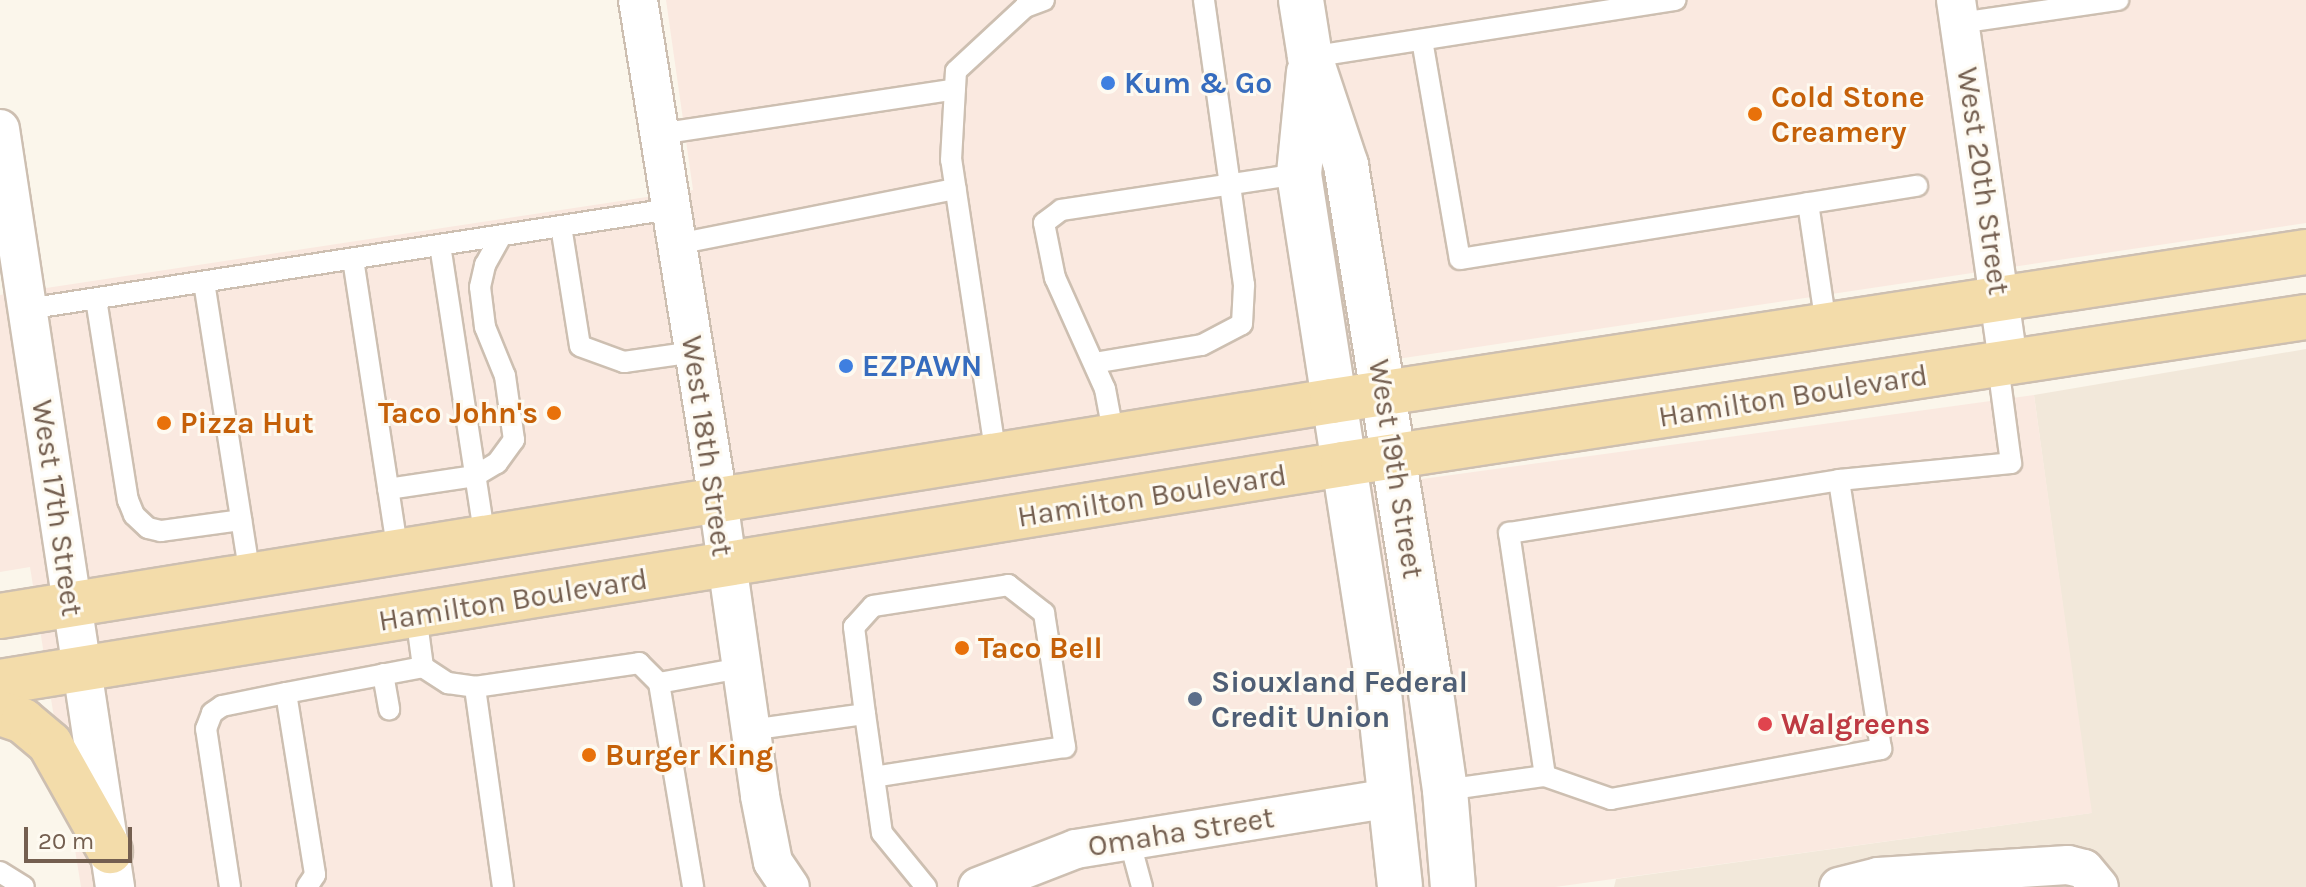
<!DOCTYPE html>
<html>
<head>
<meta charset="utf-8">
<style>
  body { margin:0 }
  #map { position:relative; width:2306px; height:887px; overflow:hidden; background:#fbf6eb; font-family:Karla,sans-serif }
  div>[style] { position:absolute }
  .residential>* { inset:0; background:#f2e8da }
  .commercial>* { inset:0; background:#fae9e0 }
  .roads { filter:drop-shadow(2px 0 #cdbfb1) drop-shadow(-2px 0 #cdbfb1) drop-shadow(0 2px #cdbfb1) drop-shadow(0 -2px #cdbfb1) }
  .lane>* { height:20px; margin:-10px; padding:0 10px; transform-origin:10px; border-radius:10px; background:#fff }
  .street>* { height:38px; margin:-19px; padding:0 19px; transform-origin:19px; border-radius:19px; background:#fff }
  .secondary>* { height:44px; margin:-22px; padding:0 22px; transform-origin:22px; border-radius:22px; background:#fff }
  .primary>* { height:44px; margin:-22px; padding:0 22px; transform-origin:22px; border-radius:22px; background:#f3dcaa }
  .dots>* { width:22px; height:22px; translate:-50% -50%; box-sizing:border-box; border:4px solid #fefaf1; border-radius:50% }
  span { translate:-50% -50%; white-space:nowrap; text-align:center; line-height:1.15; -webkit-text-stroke:6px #fefaf1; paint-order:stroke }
  .shop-label { font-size:30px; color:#366cbe; font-weight:700 }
  .left { translate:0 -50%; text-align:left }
  .food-label { font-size:30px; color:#c56008; font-weight:700 }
  .right { translate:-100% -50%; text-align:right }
  .street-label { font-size:30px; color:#745f50 }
  .service-label { font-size:30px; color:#4e5e75; font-weight:700 }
  .health-label { font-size:30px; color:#be3a42; font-weight:700 }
  .scale { position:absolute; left:24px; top:827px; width:108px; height:36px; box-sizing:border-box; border:4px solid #745f50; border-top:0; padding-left:10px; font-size:24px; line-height:28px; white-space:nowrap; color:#745f50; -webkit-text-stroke:6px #fefaf1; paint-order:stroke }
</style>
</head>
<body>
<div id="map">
  <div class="residential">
    <i style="clip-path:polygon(2306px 349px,2306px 887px,1614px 887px,1616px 879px,2091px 813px,2034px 395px)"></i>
  </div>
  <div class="commercial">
    <i style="clip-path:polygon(666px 0,2306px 0,2306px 223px,1330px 369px,1335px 491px,2034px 395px,2092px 813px,1555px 887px,81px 887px,30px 567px,0 572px,0 295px,693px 190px)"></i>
  </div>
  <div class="roads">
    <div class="lane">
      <i style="left:1960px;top:23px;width:160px;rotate:-8.3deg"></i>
      <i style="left:1422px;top:40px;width:222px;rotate:80.2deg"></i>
      <i style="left:1460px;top:259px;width:463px;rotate:-9.1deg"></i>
      <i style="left:1310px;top:57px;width:370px;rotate:-8.9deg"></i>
      <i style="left:659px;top:134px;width:299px;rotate:-8.6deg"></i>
      <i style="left:1808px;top:203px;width:123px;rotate:81.6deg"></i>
      <i style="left:561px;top:226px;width:121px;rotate:81deg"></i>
      <i style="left:580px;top:346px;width:47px;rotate:20deg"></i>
      <i style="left:624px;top:362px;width:71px;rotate:-8.1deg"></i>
      <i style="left:677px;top:244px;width:284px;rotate:-11.2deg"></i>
      <i style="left:440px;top:245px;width:296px;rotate:81.3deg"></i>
      <i style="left:353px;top:259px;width:296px;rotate:81.3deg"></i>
      <i style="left:204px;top:282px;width:298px;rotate:81.1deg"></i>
      <i style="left:96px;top:299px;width:204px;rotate:81deg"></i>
      <i style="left:128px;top:500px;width:16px;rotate:68deg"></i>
      <i style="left:134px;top:515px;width:19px;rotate:43deg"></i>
      <i style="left:148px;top:528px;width:13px;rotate:13deg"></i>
      <i style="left:161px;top:531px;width:81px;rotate:-7.8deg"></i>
      <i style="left:27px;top:309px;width:652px;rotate:-8.83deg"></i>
      <i style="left:1094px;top:363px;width:109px;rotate:-9.5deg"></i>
      <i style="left:1202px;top:345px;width:45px;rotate:-27.7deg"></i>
      <i style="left:1242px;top:324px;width:39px;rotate:-87deg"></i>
      <i style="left:1244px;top:285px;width:288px;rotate:-98deg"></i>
      <i style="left:1114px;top:437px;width:49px;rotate:-100.6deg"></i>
      <i style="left:1105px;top:389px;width:122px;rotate:-114.2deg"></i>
      <i style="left:1055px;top:278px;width:56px;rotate:-101.3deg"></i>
      <i style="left:1044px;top:223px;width:21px;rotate:-37deg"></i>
      <i style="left:1061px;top:210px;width:241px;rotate:-8.6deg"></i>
      <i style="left:996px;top:456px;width:299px;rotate:-98.6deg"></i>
      <i style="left:951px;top:160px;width:89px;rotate:-86.8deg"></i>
      <i style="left:956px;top:71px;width:94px;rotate:-42.8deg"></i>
      <i style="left:1025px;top:7px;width:20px;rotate:-20deg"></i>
      <i style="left:388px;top:489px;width:88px;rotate:-8.5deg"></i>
      <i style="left:475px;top:476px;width:26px;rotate:-31deg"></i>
      <i style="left:497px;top:463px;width:29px;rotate:-54deg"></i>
      <i style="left:514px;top:440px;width:65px;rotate:-98deg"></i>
      <i style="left:505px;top:376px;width:53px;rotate:-112.2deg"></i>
      <i style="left:485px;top:327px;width:40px;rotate:-97.1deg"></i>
      <i style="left:480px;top:287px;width:23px;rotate:-77deg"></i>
      <i style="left:485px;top:265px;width:33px;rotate:-61deg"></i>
      <i style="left:416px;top:615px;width:52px;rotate:82.3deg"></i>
      <i style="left:383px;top:674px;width:36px;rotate:80deg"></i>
      <i style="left:659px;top:683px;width:207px;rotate:80.5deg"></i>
      <i style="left:286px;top:693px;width:139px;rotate:-10.7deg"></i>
      <i style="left:423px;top:667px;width:30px;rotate:33deg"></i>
      <i style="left:448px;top:683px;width:27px;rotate:8deg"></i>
      <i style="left:865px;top:714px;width:88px;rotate:-97.2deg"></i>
      <i style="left:854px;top:627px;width:28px;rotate:-48deg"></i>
      <i style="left:873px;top:606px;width:137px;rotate:-8.8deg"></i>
      <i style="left:1008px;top:585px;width:46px;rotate:37.9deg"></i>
      <i style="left:1044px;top:613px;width:136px;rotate:81.1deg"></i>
      <i style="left:1065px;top:747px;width:193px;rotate:171.1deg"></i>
      <i style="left:750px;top:730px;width:116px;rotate:-7.9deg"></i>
      <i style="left:865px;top:714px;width:120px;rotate:81.9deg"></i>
      <i style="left:882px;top:833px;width:70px;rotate:50.8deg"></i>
      <i style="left:1545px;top:776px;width:246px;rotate:-98.4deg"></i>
      <i style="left:1509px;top:533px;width:334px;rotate:-9.1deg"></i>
      <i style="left:1445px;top:790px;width:101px;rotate:-8deg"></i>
      <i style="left:1545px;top:776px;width:70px;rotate:19.2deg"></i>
      <i style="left:1611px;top:799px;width:275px;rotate:-10.5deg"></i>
      <i style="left:1881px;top:749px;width:272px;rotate:-98.9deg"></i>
      <i style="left:1839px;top:480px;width:173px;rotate:-5.6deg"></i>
      <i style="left:2011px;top:463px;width:99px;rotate:-97.6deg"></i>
      <i style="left:1129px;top:839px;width:50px;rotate:74.8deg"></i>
      <i style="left:0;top:872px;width:28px;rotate:32deg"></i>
      <i style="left:230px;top:887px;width:160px;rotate:-98.6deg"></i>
      <i style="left:206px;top:729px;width:17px;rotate:-69deg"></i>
      <i style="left:212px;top:713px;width:12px;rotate:-35deg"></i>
      <i style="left:222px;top:706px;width:65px;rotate:-11.5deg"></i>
      <i style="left:286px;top:693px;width:184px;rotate:80.9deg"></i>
      <i style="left:315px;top:875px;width:14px;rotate:124deg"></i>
      <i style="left:503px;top:887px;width:202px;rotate:-98deg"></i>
      <i style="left:475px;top:687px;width:166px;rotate:-8.3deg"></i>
      <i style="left:639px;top:663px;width:28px;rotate:45deg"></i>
      <i style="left:659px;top:683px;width:83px;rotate:-10.4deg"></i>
    </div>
    <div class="street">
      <i style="left:638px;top:0;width:506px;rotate:80.91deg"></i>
      <i style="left:718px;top:500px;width:299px;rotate:81.9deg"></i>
      <i style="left:760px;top:796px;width:67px;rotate:78.9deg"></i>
      <i style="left:773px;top:862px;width:30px;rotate:56deg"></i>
      <i style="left:1956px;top:0;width:366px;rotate:81.8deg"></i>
      <i style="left:0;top:129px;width:767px;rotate:81.37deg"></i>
      <i style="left:978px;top:887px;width:105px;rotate:-21.2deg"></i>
      <i style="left:1076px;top:849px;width:318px;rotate:-9.2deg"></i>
      <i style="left:1839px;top:887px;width:40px;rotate:-14.4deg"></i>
      <i style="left:1878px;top:877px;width:190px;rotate:-3.6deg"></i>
      <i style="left:2068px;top:865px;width:16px;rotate:14deg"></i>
      <i style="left:2084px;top:869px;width:23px;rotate:50deg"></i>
    </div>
    <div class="secondary">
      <i style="left:1301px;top:0;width:58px;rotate:81deg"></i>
      <i style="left:1310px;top:57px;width:114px;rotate:71.6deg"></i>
      <i style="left:1346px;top:165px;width:514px;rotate:80.81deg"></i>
      <i style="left:1428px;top:672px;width:119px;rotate:81.8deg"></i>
      <i style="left:1445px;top:790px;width:97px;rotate:85.3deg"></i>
      <i style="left:1309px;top:72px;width:102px;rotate:95.6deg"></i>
      <i style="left:1299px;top:174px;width:516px;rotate:81.19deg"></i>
      <i style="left:1378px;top:684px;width:204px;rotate:83.8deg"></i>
    </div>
    <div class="primary">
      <i style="left:0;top:616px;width:1349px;rotate:-9.17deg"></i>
      <i style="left:1332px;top:401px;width:985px;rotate:-8.7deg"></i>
      <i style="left:0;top:682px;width:1361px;rotate:-9.22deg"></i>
      <i style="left:1343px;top:464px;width:974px;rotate:-8.68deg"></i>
      <i style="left:0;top:713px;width:24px;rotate:19deg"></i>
      <i style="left:23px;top:721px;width:35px;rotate:40deg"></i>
      <i style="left:50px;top:744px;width:123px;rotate:60.7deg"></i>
    </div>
  </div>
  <div class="dots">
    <i style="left:1108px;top:83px;background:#3f7fe0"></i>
    <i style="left:1755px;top:114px;background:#e8710a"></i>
    <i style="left:846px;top:366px;background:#3f7fe0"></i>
    <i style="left:554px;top:413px;background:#e8710a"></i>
    <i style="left:164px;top:423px;background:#e8710a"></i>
    <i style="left:962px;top:648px;background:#e8710a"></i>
    <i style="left:1195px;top:699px;background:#5c6f8a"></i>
    <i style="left:1765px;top:724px;background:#e0444e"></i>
    <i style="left:589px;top:755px;background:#e8710a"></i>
  </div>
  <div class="shop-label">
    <span class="left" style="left:1124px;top:83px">Kum &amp; Go</span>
    <span class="left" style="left:862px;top:366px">EZPAWN</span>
  </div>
  <div class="food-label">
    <span class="left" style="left:1771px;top:114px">Cold Stone<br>Creamery</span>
    <span class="right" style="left:538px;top:413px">Taco John's</span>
    <span class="left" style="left:180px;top:423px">Pizza Hut</span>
    <span class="left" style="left:978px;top:648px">Taco Bell</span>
    <span class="left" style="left:605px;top:755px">Burger King</span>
  </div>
  <div class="street-label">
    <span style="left:1983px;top:181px;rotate:82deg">West 20th Street</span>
    <span style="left:1793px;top:396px;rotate:-9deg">Hamilton Boulevard</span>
    <span style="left:707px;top:446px;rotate:82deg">West 18th Street</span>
    <span style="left:1396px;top:469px;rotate:81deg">West 19th Street</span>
    <span style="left:1152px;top:496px;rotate:-9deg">Hamilton Boulevard</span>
    <span style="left:57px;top:508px;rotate:82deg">West 17th Street</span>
    <span style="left:513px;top:600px;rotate:-9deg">Hamilton Boulevard</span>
    <span style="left:1181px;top:832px;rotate:-9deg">Omaha Street</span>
  </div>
  <div class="service-label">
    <span class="left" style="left:1211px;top:699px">Siouxland Federal<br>Credit Union</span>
  </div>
  <div class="health-label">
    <span class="left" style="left:1781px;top:724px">Walgreens</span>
  </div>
  <div class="scale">20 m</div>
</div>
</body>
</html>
